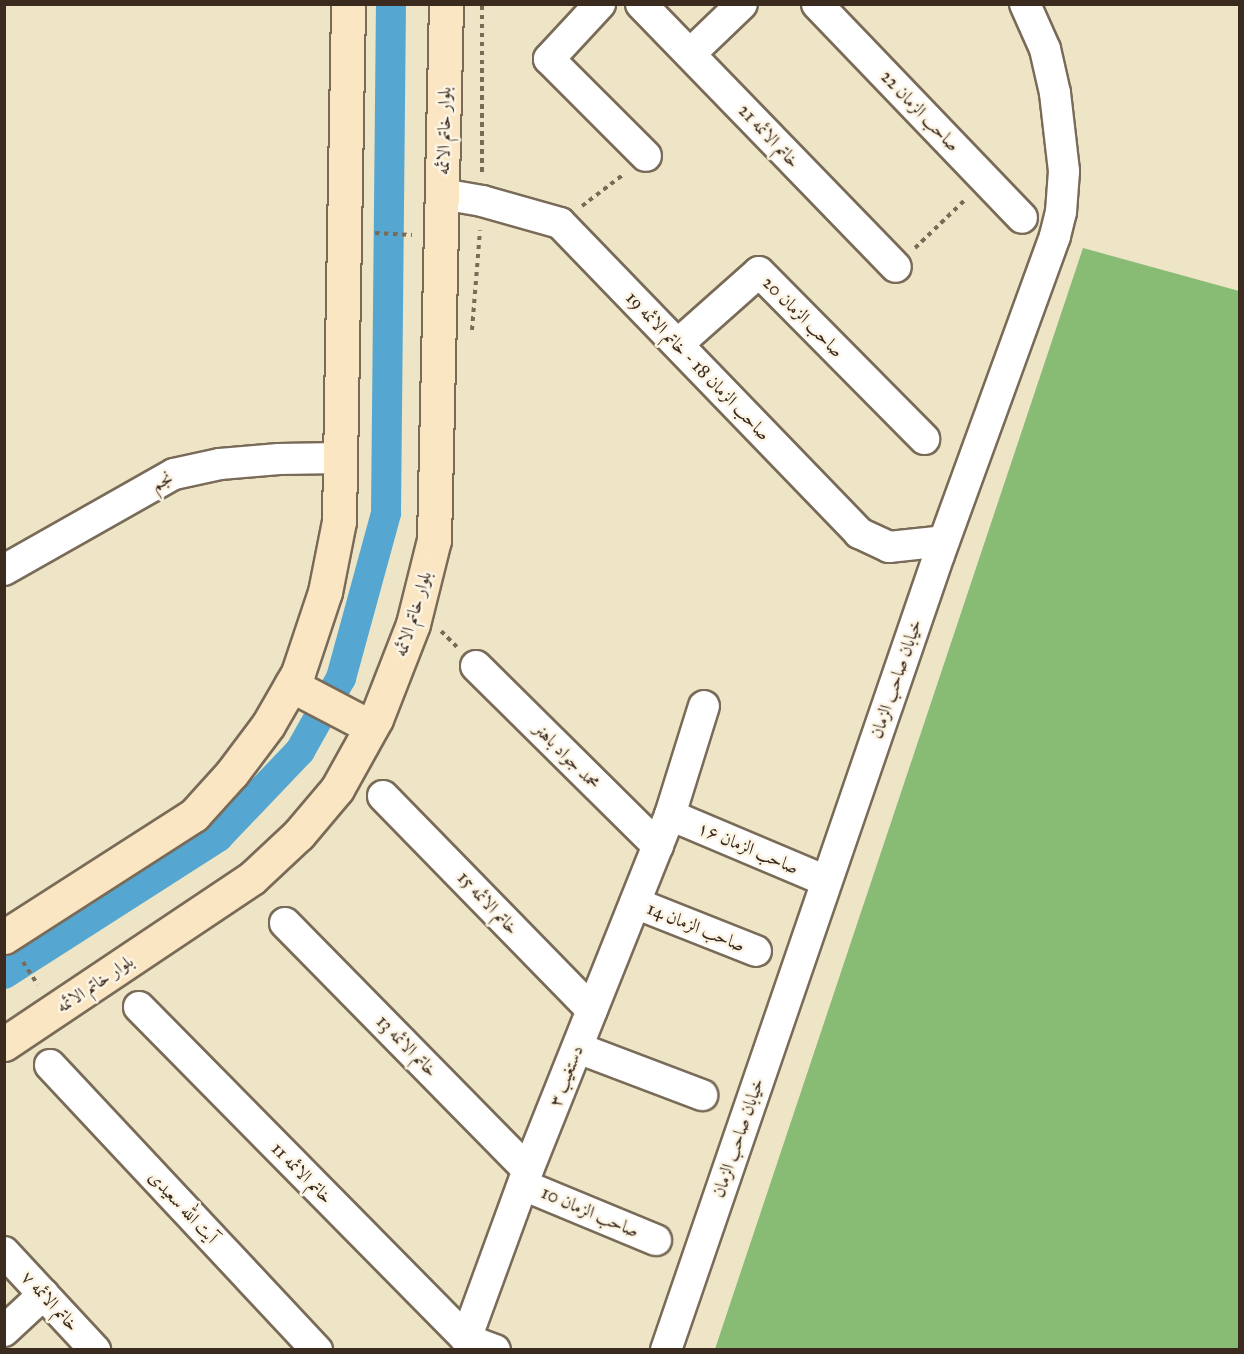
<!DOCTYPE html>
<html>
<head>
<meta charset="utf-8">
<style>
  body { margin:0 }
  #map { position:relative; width:1244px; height:1354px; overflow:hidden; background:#ede5c5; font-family:"IM FELL Great Primer",Amiri,serif }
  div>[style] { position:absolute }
  .forest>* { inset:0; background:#88bb74 }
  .canal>* { height:30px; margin:-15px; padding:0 15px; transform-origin:15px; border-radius:15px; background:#55a6d0 }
  .path>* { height:4px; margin-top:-2px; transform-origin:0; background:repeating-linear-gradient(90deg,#796b58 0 4.5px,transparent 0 9px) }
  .roads { filter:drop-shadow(2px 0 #796b58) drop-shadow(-2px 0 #796b58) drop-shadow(0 2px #796b58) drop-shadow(0 -2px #796b58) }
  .minor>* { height:30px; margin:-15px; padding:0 15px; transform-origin:15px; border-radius:15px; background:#fff }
  .secondary>* { height:33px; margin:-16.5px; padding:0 16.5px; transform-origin:16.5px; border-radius:16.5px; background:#fbe6c3 }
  span { translate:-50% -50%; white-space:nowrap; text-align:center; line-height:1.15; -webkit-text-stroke:5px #fcf5e5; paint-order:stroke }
  .street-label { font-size:18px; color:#3b2a1e }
  .frame { position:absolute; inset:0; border:6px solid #3b2a1e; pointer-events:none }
</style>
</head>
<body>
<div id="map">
  <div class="forest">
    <i style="clip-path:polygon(1083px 248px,1239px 291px,1239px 1349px,715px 1349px)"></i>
  </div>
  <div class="canal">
    <i style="left:4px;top:974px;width:254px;rotate:-32.6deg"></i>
    <i style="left:218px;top:837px;width:119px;rotate:-46.4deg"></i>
    <i style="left:300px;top:751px;width:84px;rotate:-60.7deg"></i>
    <i style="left:341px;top:678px;width:171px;rotate:-74.7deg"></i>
    <i style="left:386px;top:513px;width:509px;rotate:-89.44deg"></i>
  </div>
  <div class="path">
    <i style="left:482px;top:172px;width:168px;rotate:-90deg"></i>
    <i style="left:582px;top:206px;width:53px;rotate:-37.3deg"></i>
    <i style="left:375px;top:233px;width:37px;rotate:3deg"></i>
    <i style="left:915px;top:248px;width:71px;rotate:-43.9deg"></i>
    <i style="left:472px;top:330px;width:100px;rotate:-85.4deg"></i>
    <i style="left:441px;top:631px;width:23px;rotate:45deg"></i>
    <i style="left:23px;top:962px;width:27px;rotate:57deg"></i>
  </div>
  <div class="roads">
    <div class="minor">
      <i style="left:600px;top:4px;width:75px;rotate:132.8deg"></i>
      <i style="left:549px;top:59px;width:137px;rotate:45deg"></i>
      <i style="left:641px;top:4px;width:366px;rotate:45.9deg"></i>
      <i style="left:817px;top:4px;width:296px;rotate:46.2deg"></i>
      <i style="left:690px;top:54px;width:72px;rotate:-43.9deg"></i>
      <i style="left:442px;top:194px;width:41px;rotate:9.9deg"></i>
      <i style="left:482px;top:201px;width:81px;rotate:15.8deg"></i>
      <i style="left:560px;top:223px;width:431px;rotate:46deg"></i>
      <i style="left:859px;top:533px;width:33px;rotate:25deg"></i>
      <i style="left:889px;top:547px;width:55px;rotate:-6.2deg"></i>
      <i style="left:678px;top:344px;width:108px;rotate:-41.6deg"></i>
      <i style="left:759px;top:272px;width:235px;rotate:45.3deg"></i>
      <i style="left:4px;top:570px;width:195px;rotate:-29.5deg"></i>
      <i style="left:174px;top:474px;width:47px;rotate:-12.3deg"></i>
      <i style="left:220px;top:464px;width:59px;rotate:-4.8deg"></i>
      <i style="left:279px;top:459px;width:61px;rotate:-0.9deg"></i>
      <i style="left:476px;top:666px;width:256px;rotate:44.7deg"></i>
      <i style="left:383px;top:796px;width:299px;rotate:45.7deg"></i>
      <i style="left:670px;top:815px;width:169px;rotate:22.9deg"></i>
      <i style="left:635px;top:903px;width:130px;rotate:21.6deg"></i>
      <i style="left:285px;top:923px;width:346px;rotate:45.5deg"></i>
      <i style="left:139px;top:1007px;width:466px;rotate:45.4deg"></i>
      <i style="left:466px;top:1339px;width:31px;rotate:21deg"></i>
      <i style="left:578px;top:1048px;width:133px;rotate:20.8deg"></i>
      <i style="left:50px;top:1065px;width:391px;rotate:46.9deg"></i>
      <i style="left:523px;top:1185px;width:144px;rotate:22.5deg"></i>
      <i style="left:4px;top:1252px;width:134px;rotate:47.1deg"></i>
      <i style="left:4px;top:1331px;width:54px;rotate:-42.8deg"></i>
      <i style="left:466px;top:1339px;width:180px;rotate:-69.9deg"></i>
      <i style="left:528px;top:1170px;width:382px;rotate:-68.2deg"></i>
      <i style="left:670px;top:815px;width:114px;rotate:-72.7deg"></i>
      <i style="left:666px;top:1350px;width:841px;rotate:-71.05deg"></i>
      <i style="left:939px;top:555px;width:339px;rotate:-70deg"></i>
      <i style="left:1055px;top:236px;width:25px;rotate:-76deg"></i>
      <i style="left:1061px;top:212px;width:41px;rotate:-85.8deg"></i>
      <i style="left:1064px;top:171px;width:79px;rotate:-96.6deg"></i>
      <i style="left:1055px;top:93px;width:45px;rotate:-102.8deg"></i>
      <i style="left:1045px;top:49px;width:49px;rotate:-114deg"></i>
    </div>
    <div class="secondary">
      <i style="left:291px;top:685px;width:90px;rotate:27.7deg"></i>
      <i style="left:4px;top:937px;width:226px;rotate:-32.7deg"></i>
      <i style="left:194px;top:815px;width:57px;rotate:-47.9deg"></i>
      <i style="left:232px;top:773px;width:60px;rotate:-53.1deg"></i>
      <i style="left:268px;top:725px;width:60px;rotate:-60deg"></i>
      <i style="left:298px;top:673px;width:85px;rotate:-71.6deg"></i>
      <i style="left:325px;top:592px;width:72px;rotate:-78.8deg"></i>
      <i style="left:339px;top:521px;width:517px;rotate:-89deg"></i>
      <i style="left:4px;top:1044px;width:298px;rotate:-33.8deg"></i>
      <i style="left:252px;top:878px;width:64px;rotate:-43.1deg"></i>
      <i style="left:299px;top:834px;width:59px;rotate:-49.8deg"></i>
      <i style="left:337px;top:789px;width:80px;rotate:-60.9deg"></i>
      <i style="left:376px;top:719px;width:102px;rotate:-68.7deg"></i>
      <i style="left:413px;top:624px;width:87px;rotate:-76deg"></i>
      <i style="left:434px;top:540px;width:536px;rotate:-88.72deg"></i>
    </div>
  </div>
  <div class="street-label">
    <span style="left:920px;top:111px;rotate:46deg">صاحب الزمان 22</span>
    <span style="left:444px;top:131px;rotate:-89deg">بلوار خاتم الائمه</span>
    <span style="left:769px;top:136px;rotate:46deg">خاتم الائمه 21</span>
    <span style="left:803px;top:317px;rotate:45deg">صاحب الزمان 20</span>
    <span style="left:698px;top:366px;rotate:46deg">صاحب الزمان 18 - خاتم الائمه 19</span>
    <span style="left:162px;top:481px;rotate:-25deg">نجم</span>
    <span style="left:413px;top:614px;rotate:-73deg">بلوار خاتم الائمه</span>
    <span style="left:896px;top:679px;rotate:-71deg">خیابان صاحب الزمان</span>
    <span style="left:567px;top:756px;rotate:45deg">محمد جواد باهنر</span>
    <span style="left:748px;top:848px;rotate:23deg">صاحب الزمان ۱۶</span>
    <span style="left:488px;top:903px;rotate:46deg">خاتم الائمه 15</span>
    <span style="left:696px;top:927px;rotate:22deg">صاحب الزمان 14</span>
    <span style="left:95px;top:984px;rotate:-34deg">بلوار خاتم الائمه</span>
    <span style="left:407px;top:1046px;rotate:45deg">خاتم الائمه 13</span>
    <span style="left:566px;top:1076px;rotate:-68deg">دستغیب ۳</span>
    <span style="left:738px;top:1138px;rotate:-71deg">خیابان صاحب الزمان</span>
    <span style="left:302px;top:1173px;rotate:45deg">خاتم الائمه 11</span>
    <span style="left:183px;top:1207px;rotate:47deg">آیت الله سعیدی</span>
    <span style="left:590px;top:1212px;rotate:23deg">صاحب الزمان 10</span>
    <span style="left:50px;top:1301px;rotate:47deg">خاتم الائمه ۷</span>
  </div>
  <div class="frame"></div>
</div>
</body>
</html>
